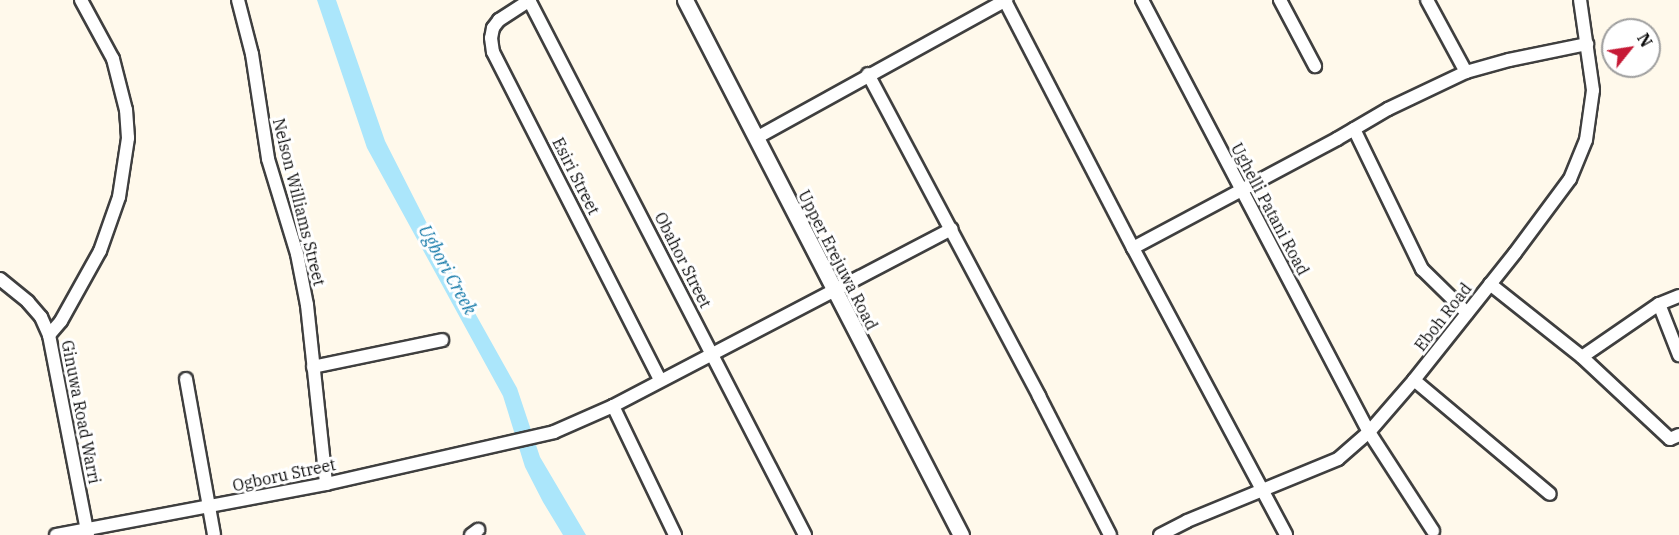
<!DOCTYPE html>
<html>
<head>
<meta charset="utf-8">
<style>
  body { margin:0 }
  #map { position:relative; width:1679px; height:535px; overflow:hidden; background:#fff9eb; font-family:"IBM Plex Serif",serif }
  div>[style] { position:absolute }
  .water>* { inset:0; background:#abe6fb }
  .roads { filter:drop-shadow(2px 0 #3f3f3f) drop-shadow(-2px 0 #3f3f3f) drop-shadow(0 2px #3f3f3f) drop-shadow(0 -2px #3f3f3f) }
  .minor>* { height:12px; margin:-6px; padding:0 6px; transform-origin:6px; border-radius:6px; background:#fff }
  .tertiary>* { height:15px; margin:-7.5px; padding:0 7.5px; transform-origin:7.5px; border-radius:7.5px; background:#fff }
  span { translate:-50% -50%; white-space:nowrap; text-align:center; line-height:1.15; -webkit-text-stroke:6px #fff; paint-order:stroke }
  .street-label { font-size:16px; color:#0c0c0c }
  .water-label { font-size:18px; color:#0d75a6; font-style:italic }
  .north { position:absolute; left:1601px; top:18px; width:60px; height:60px; box-sizing:border-box; background:#fff; border:2px solid #9e9e9e; border-radius:50%; rotate:60deg; font-size:16px; font-weight:700; line-height:24px; text-align:center; color:#0c0c0c }
  .north::after { content:''; display:block; margin:auto; width:21px; height:27px; background:#c61a36; clip-path:polygon(50% 0,100% 100%,50% 72%,0 100%) }
</style>
</head>
<body>
<div id="map">
  <div class="water">
    <i style="clip-path:polygon(317px 0,336px 0,385px 141px,447px 263px,517px 388px,540px 457px,586px 535px,563px 535px,543px 502px,525px 467px,503px 396px,367px 148px)"></i>
  </div>
  <div class="roads">
    <div class="minor">
      <i style="left:238px;top:0;width:56px;rotate:75.5deg"></i>
      <i style="left:252px;top:54px;width:106px;rotate:81.3deg"></i>
      <i style="left:268px;top:159px;width:99px;rotate:73deg"></i>
      <i style="left:297px;top:254px;width:52px;rotate:78.9deg"></i>
      <i style="left:307px;top:305px;width:180px;rotate:83.9deg"></i>
      <i style="left:529px;top:0;width:602px;rotate:62.71deg"></i>
      <i style="left:530px;top:0;width:37px;rotate:147deg"></i>
      <i style="left:499px;top:20px;width:10px;rotate:127deg"></i>
      <i style="left:493px;top:28px;width:10px;rotate:101deg"></i>
      <i style="left:491px;top:38px;width:14px;rotate:82deg"></i>
      <i style="left:493px;top:52px;width:368px;rotate:63deg"></i>
      <i style="left:1142px;top:0;width:488px;rotate:62.3deg"></i>
      <i style="left:1369px;top:432px;width:118px;rotate:57.1deg"></i>
      <i style="left:1280px;top:0;width:75px;rotate:62.1deg"></i>
      <i style="left:1427px;top:0;width:82px;rotate:61.6deg"></i>
      <i style="left:1005px;top:1px;width:278px;rotate:62.6deg"></i>
      <i style="left:1133px;top:248px;width:325px;rotate:61.9deg"></i>
      <i style="left:868px;top:74px;width:365px;rotate:62deg"></i>
      <i style="left:1039px;top:396px;width:156px;rotate:62.9deg"></i>
      <i style="left:1354px;top:129px;width:156px;rotate:64.1deg"></i>
      <i style="left:1422px;top:269px;width:63px;rotate:44.4deg"></i>
      <i style="left:756px;top:138px;width:286px;rotate:-28.9deg"></i>
      <i style="left:1133px;top:248px;width:231px;rotate:-28.1deg"></i>
      <i style="left:1337px;top:139px;width:59px;rotate:-30.5deg"></i>
      <i style="left:1388px;top:109px;width:86px;rotate:-25.4deg"></i>
      <i style="left:1466px;top:72px;width:45px;rotate:-15.6deg"></i>
      <i style="left:1509px;top:60px;width:80px;rotate:-11.6deg"></i>
      <i style="left:0;top:279px;width:36px;rotate:39deg"></i>
      <i style="left:28px;top:302px;width:20px;rotate:49deg"></i>
      <i style="left:41px;top:317px;width:20px;rotate:66deg"></i>
      <i style="left:49px;top:335px;width:204px;rotate:79deg"></i>
      <i style="left:1490px;top:284px;width:117px;rotate:38.4deg"></i>
      <i style="left:1679px;top:296px;width:22px;rotate:158deg"></i>
      <i style="left:1659px;top:304px;width:93px;rotate:145.5deg"></i>
      <i style="left:1582px;top:357px;width:120px;rotate:43deg"></i>
      <i style="left:1670px;top:439px;width:10px;rotate:-24deg"></i>
      <i style="left:1659px;top:304px;width:55px;rotate:68.6deg"></i>
      <i style="left:49px;top:335px;width:18px;rotate:-49deg"></i>
      <i style="left:61px;top:321px;width:80px;rotate:-60.9deg"></i>
      <i style="left:100px;top:251px;width:57px;rotate:-70.6deg"></i>
      <i style="left:119px;top:197px;width:60px;rotate:-81.3deg"></i>
      <i style="left:128px;top:138px;width:28px;rotate:-94deg"></i>
      <i style="left:126px;top:110px;width:53px;rotate:-104.3deg"></i>
      <i style="left:113px;top:59px;width:67px;rotate:-118.5deg"></i>
      <i style="left:313px;top:367px;width:132px;rotate:-11.8deg"></i>
      <i style="left:186px;top:379px;width:158px;rotate:79.8deg"></i>
      <i style="left:1414px;top:380px;width:177px;rotate:40deg"></i>
      <i style="left:613px;top:406px;width:143px;rotate:64.3deg"></i>
      <i style="left:56px;top:535px;width:275px;rotate:-10.7deg"></i>
      <i style="left:326px;top:484px;width:234px;rotate:-12.8deg"></i>
      <i style="left:554px;top:432px;width:64px;rotate:-23.8deg"></i>
      <i style="left:613px;top:406px;width:382px;rotate:-27.6deg"></i>
      <i style="left:471px;top:535px;width:9px;rotate:-36deg"></i>
      <i style="left:1160px;top:535px;width:30px;rotate:-27deg"></i>
      <i style="left:1187px;top:521px;width:163px;rotate:-22.3deg"></i>
      <i style="left:1338px;top:459px;width:41px;rotate:-41.1deg"></i>
      <i style="left:1369px;top:432px;width:69px;rotate:-49.1deg"></i>
      <i style="left:1414px;top:380px;width:162px;rotate:-51.5deg"></i>
      <i style="left:1515px;top:253px;width:92px;rotate:-53.4deg"></i>
      <i style="left:1570px;top:179px;width:42px;rotate:-67.7deg"></i>
      <i style="left:1586px;top:140px;width:50px;rotate:-82deg"></i>
      <i style="left:1593px;top:90px;width:91px;rotate:-98.2deg"></i>
    </div>
    <div class="tertiary">
      <i style="left:685px;top:0;width:602px;rotate:62.71deg"></i>
    </div>
  </div>
  <div class="street-label">
    <span style="left:576px;top:176px;rotate:63deg">Esiri Street</span>
    <span style="left:299px;top:202px;rotate:76deg">Nelson Williams Street</span>
    <span style="left:1270px;top:209px;rotate:62deg">Ughelli Patani Road</span>
    <span style="left:683px;top:260px;rotate:63deg">Obahor Street</span>
    <span style="left:838px;top:260px;rotate:63deg">Upper Erejuwa Road</span>
    <span style="left:1443px;top:317px;rotate:-52deg">Eboh Road</span>
    <span style="left:81px;top:412px;rotate:79deg">Ginuwa Road Warri</span>
    <span style="left:284px;top:475px;rotate:-12deg">Ogboru Street</span>
  </div>
  <div class="water-label">
    <span style="left:447px;top:270px;rotate:61deg">Ugbori Creek</span>
  </div>
  <div class="north">N</div>
</div>
</body>
</html>
